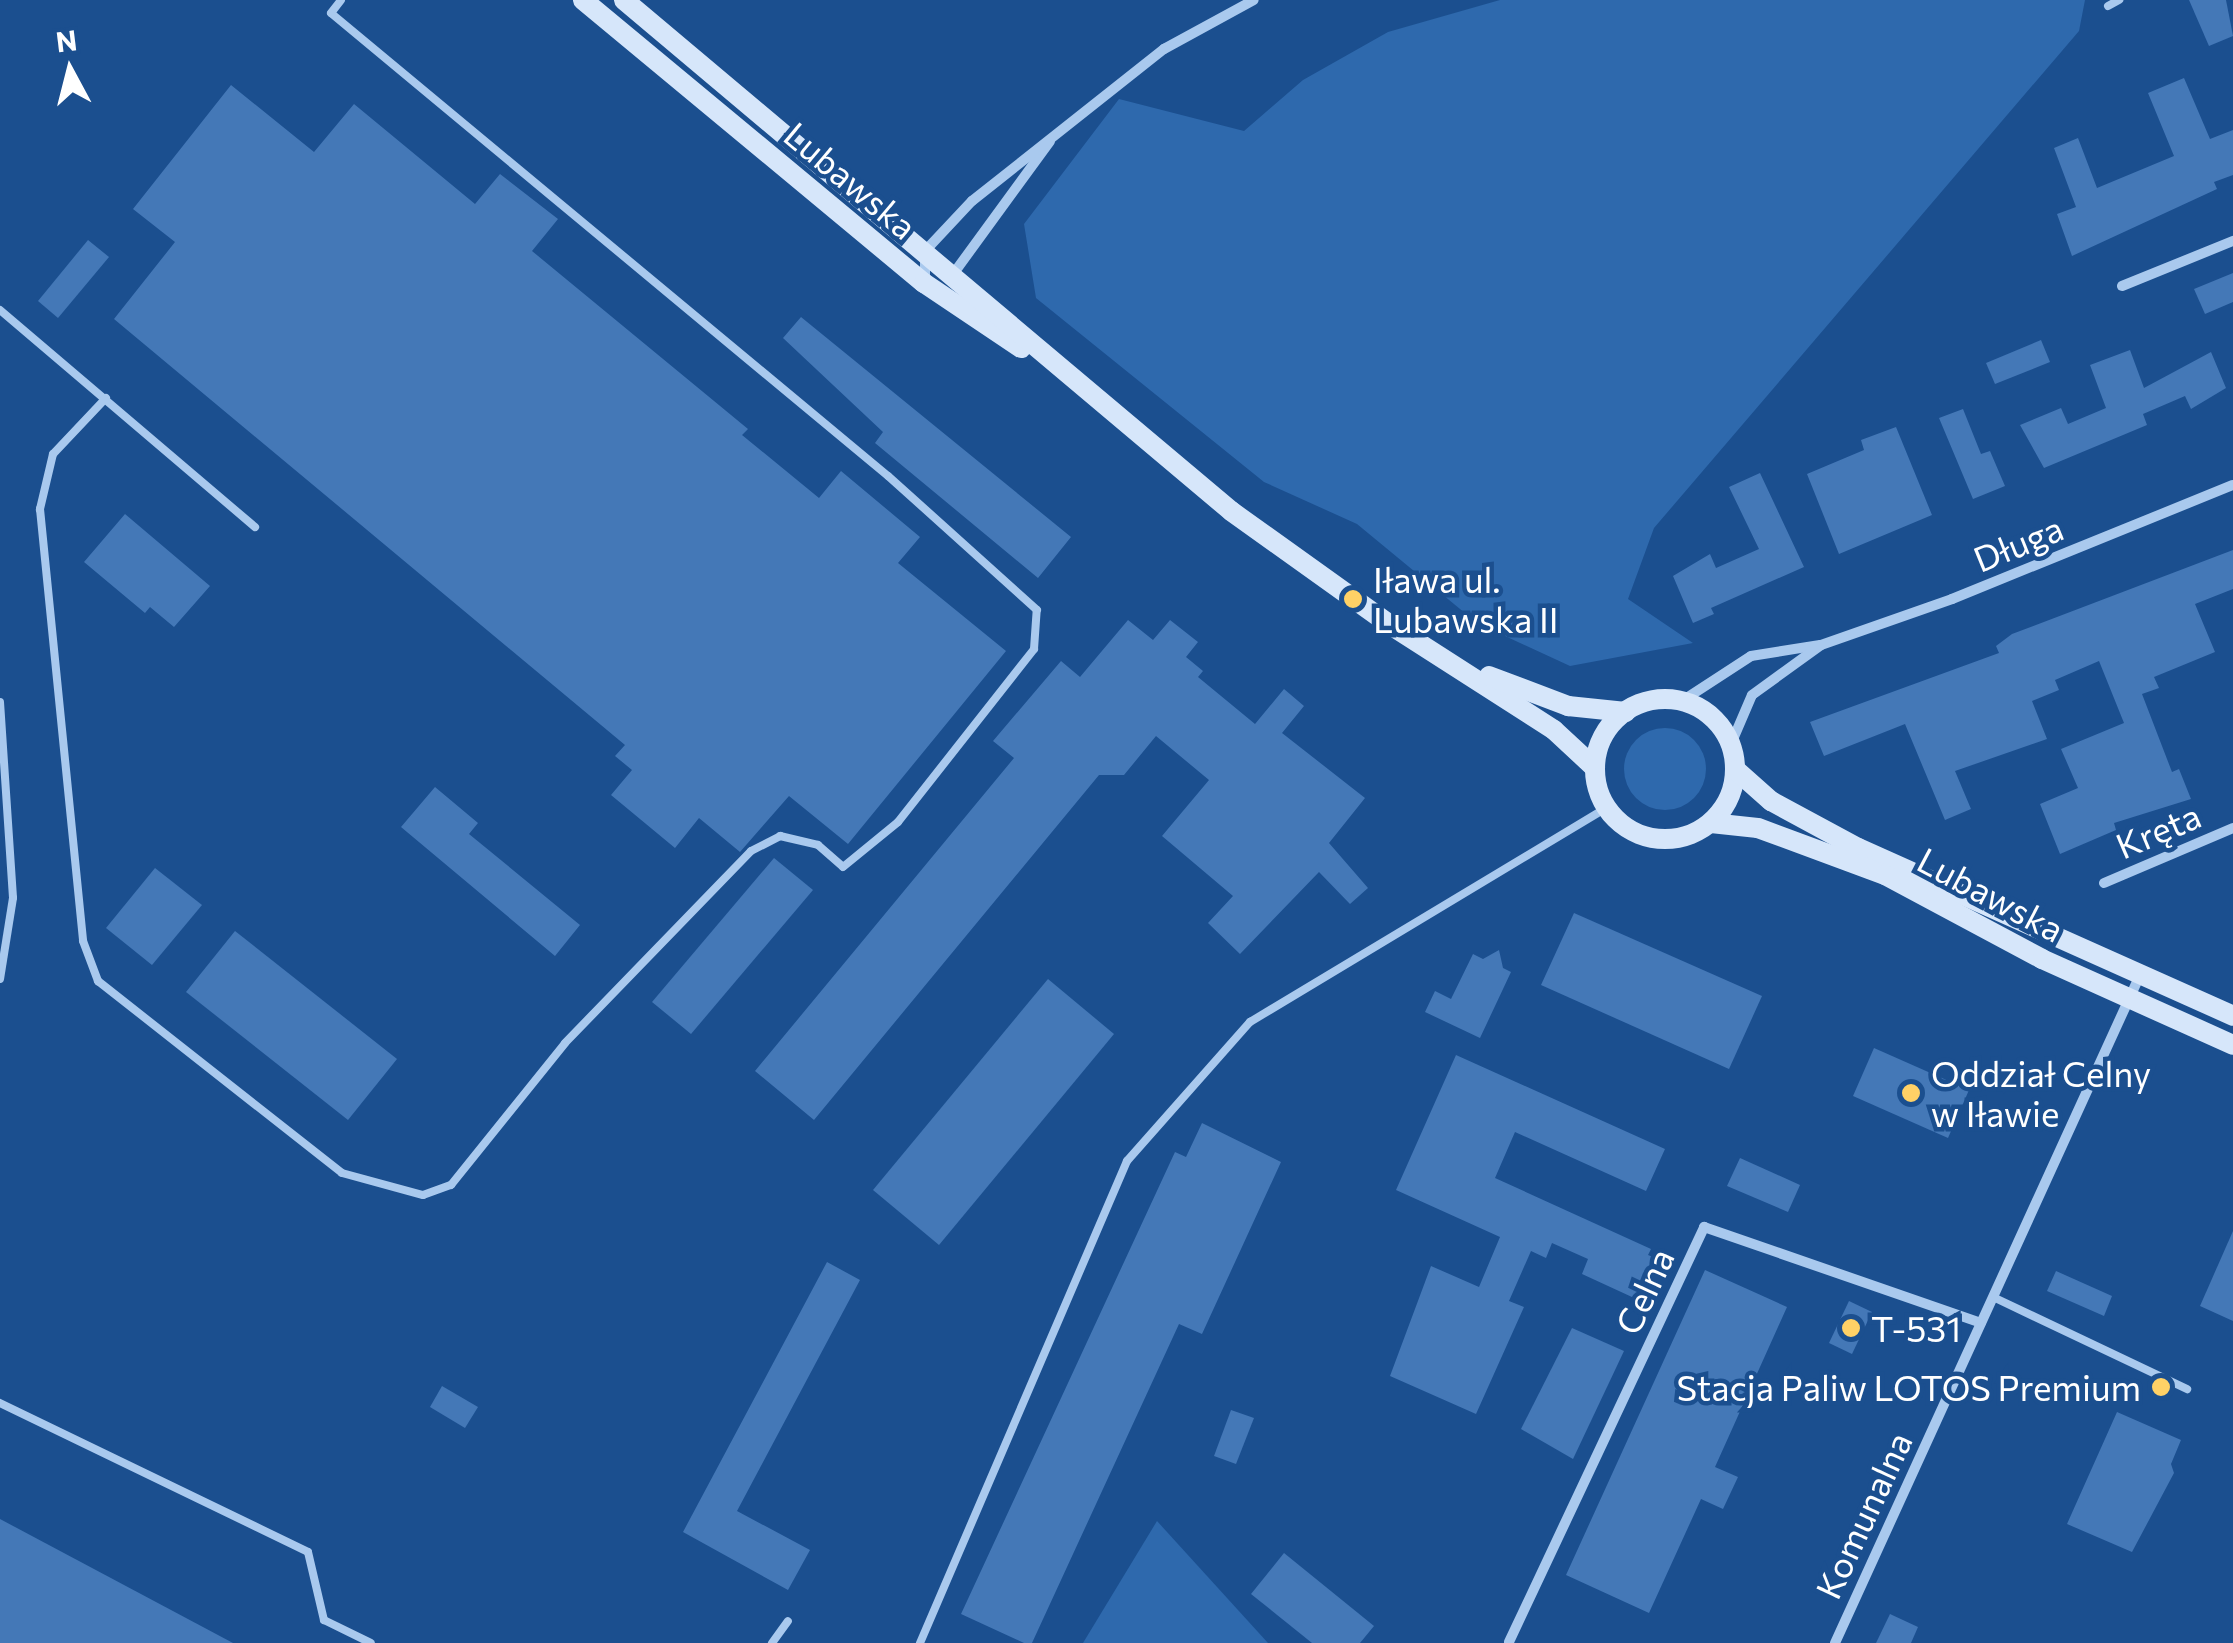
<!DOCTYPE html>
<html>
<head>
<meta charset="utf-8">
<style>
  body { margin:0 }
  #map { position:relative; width:2233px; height:1643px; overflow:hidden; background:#1b4f8f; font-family:Commissioner,sans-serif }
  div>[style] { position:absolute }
  .green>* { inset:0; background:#2e69ad }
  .round { border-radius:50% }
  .building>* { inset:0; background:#4478b7 }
  .lane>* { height:8px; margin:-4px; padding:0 4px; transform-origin:4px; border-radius:4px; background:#a9c9ee }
  .street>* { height:10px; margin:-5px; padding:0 5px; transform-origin:5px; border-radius:5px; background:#a9c9ee }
  .secondary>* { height:20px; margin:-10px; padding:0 10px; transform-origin:10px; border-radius:10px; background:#d6e6fa }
  .secondary>.ring { margin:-10px; padding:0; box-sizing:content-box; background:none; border:20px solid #d6e6fa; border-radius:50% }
  .dots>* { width:28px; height:28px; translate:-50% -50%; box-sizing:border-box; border:5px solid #1b4f8f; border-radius:50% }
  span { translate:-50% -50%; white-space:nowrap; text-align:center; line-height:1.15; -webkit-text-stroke:9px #1b4f8f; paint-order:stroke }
  .street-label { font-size:35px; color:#fff }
  .poi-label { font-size:35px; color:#fff }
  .left { translate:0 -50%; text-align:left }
  .right { translate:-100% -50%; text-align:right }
  .north { position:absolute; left:20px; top:20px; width:100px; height:100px; -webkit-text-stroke:8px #1b4f8f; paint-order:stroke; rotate:353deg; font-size:28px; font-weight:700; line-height:40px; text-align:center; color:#fff }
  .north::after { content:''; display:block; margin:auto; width:35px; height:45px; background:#fff; clip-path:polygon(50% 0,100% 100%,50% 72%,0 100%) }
</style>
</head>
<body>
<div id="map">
  <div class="green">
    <i style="clip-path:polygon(1500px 0,2085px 0,2079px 31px,1654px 528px,1628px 599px,1693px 643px,1570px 666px,1477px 623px,1357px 524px,1264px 482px,1036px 298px,1024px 224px,1119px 99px,1244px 131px,1303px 80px,1388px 32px)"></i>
    <i class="round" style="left:1624px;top:728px;width:82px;height:82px"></i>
    <i style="clip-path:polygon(1157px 1521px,1268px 1643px,1083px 1643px)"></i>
  </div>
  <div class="building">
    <i style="clip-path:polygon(2189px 0,2226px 0,2233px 36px,2209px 46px)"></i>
    <i style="clip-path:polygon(2184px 78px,2210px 139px,2233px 130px,2233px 175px,2214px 182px,2217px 189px,2072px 256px,2057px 214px,2076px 207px,2054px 148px,2078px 138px,2097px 188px,2174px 156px,2148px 93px)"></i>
    <i style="clip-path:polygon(231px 85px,314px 152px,354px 104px,475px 204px,500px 174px,558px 219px,532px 251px,748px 429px,742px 435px,819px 498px,841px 471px,920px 537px,898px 563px,1006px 651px,848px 844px,789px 796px,740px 852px,699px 818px,675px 848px,611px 795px,632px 770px,615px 756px,625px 745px,114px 319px,175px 242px,133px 209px)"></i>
    <i style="clip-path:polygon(88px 240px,109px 257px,58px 318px,38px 301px)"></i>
    <i style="clip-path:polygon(2233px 273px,2233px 302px,2205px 314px,2194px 289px)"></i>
    <i style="clip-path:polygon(801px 317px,1071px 537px,1038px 578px,875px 443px,883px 432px,783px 338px)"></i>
    <i style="clip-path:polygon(2041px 340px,2050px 362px,1995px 384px,1986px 363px)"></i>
    <i style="clip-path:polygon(2130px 350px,2144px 388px,2211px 352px,2226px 388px,2191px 409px,2185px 396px,2143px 414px,2147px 425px,2044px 468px,2020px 425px,2061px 408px,2068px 424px,2106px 408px,2090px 365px)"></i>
    <i style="clip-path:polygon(1963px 409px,1981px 454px,1990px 451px,2005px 486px,1973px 499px,1939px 418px)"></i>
    <i style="clip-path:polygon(1896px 427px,1932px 515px,1839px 554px,1807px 474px,1864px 450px,1861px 440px)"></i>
    <i style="clip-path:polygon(1760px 473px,1804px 567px,1711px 608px,1714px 614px,1693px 623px,1673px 576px,1710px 554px,1716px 568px,1759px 549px,1729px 487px)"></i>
    <i style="clip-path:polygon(125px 514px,210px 586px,174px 627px,150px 607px,145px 613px,84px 562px)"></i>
    <i style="clip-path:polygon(2233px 550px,2233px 589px,2195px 604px,2215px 652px,2154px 677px,2159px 688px,2142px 694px,2172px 772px,2179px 769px,2191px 799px,2114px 823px,2116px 830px,2060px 854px,2040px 804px,2078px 788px,2061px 749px,2124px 723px,2099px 661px,2055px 680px,2059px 690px,2032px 701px,2047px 739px,1955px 771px,1971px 809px,1945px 820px,1905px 724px,1824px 756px,1810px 722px,1999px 653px,1996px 646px,2012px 634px)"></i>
    <i style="clip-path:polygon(1128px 620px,1153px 640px,1170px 620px,1198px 642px,1186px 657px,1203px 671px,1198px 677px,1255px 724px,1284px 689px,1304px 706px,1282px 733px,1365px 798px,1329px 843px,1368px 888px,1350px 904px,1319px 872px,1240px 954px,1208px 923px,1233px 896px,1162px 836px,1209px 780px,1156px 736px,1124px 775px,1099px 775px,814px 1120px,755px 1071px,1014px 758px,993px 741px,1061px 661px,1080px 677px)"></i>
    <i style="clip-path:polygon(435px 787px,478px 823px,469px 834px,580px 925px,555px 956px,401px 827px)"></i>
    <i style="clip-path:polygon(774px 858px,813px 890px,691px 1034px,652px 1002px)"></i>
    <i style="clip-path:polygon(155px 868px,202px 905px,152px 965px,106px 928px)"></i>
    <i style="clip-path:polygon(1574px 913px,1762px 996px,1729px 1069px,1541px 985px)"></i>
    <i style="clip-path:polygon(235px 931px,397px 1059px,348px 1120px,186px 992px)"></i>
    <i style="clip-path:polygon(1499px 950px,1503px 968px,1511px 972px,1480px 1038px,1425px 1012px,1435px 991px,1451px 999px,1473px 954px,1483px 959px)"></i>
    <i style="clip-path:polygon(1048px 979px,1114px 1034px,939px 1245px,873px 1190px)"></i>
    <i style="clip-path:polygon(1874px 1048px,1969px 1090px,1948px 1138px,1853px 1096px)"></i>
    <i style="clip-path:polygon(1456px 1055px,1665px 1149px,1646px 1191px,1515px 1132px,1495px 1178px,1651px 1249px,1648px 1255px,1663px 1261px,1645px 1303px,1582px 1274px,1588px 1259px,1552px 1243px,1546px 1258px,1531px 1251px,1509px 1301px,1524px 1307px,1476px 1414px,1390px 1376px,1431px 1266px,1479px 1287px,1500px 1237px,1396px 1190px)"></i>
    <i style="clip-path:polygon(1202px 1123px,1281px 1162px,1202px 1334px,1179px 1324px,1032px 1643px,1024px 1643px,961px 1614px,1175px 1152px,1186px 1157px)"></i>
    <i style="clip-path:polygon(1740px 1158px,1800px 1185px,1788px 1212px,1727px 1186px)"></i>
    <i style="clip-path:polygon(2233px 1231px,2233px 1321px,2200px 1306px)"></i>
    <i style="clip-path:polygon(827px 1262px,860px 1280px,737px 1511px,810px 1550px,788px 1590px,683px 1532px)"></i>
    <i style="clip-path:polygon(1705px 1270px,1787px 1307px,1715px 1467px,1738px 1477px,1723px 1509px,1701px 1499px,1649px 1613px,1566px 1575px)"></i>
    <i style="clip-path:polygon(2056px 1271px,2112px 1296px,2104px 1316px,2047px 1291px)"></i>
    <i style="clip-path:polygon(1849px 1301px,1872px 1312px,1852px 1354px,1829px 1343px)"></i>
    <i style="clip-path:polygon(1572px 1328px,1624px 1351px,1573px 1459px,1521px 1429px)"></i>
    <i style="clip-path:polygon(442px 1386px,478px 1407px,465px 1428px,430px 1407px)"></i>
    <i style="clip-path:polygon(1231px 1410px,1254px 1418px,1236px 1464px,1214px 1456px)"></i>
    <i style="clip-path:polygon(2117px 1412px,2181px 1440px,2171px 1464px,2174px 1473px,2132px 1552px,2067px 1524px)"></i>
    <i style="clip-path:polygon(0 1519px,233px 1643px,0 1643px)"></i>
    <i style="clip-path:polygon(1284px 1553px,1374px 1626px,1360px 1643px,1312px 1643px,1251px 1594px)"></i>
    <i style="clip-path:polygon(1890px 1614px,1918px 1627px,1911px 1643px,1876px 1643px)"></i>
  </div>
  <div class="lane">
    <i style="left:2108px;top:6px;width:13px;rotate:-29deg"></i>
    <i style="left:0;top:310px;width:335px;rotate:40.4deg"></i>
    <i style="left:106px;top:398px;width:77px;rotate:133.4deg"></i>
    <i style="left:53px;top:454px;width:57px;rotate:103.3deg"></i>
    <i style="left:40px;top:509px;width:434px;rotate:84.3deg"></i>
    <i style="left:83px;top:941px;width:43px;rotate:69.4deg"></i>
    <i style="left:98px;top:981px;width:310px;rotate:38.2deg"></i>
    <i style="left:342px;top:1173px;width:84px;rotate:15.2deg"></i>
    <i style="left:423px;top:1195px;width:30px;rotate:-20deg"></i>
    <i style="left:451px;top:1185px;width:182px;rotate:-51.2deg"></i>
    <i style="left:565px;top:1043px;width:267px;rotate:-45.9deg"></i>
    <i style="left:751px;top:851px;width:33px;rotate:-27deg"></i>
    <i style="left:780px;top:836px;width:39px;rotate:13deg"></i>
    <i style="left:818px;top:845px;width:33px;rotate:41deg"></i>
    <i style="left:843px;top:867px;width:71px;rotate:-39.3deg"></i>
    <i style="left:898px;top:822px;width:220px;rotate:-51.8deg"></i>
    <i style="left:1034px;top:649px;width:39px;rotate:-86deg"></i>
    <i style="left:1037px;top:610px;width:200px;rotate:-138deg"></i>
    <i style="left:888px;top:476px;width:724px;rotate:-140.27deg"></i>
    <i style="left:331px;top:13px;width:16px;rotate:-52deg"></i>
    <i style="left:0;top:702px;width:196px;rotate:86.2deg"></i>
    <i style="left:13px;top:898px;width:82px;rotate:99.1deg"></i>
    <i style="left:1993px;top:1297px;width:215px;rotate:25.4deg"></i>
    <i style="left:0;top:1403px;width:342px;rotate:25.8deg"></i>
    <i style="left:308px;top:1552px;width:70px;rotate:76.8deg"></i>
    <i style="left:324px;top:1620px;width:52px;rotate:26.1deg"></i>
    <i style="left:772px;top:1643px;width:27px;rotate:-54deg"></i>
    <i style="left:920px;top:1643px;width:525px;rotate:-66.76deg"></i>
    <i style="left:1127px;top:1161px;width:186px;rotate:-48.5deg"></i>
    <i style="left:1250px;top:1022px;width:415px;rotate:-31deg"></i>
  </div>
  <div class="street">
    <i style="left:951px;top:277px;width:168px;rotate:-53.9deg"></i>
    <i style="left:925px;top:283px;width:32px;rotate:-90deg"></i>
    <i style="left:925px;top:251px;width:69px;rotate:-46.8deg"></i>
    <i style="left:972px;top:201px;width:245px;rotate:-38.4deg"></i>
    <i style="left:1164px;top:49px;width:102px;rotate:-28.6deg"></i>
    <i style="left:2122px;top:286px;width:120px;rotate:-22.1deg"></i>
    <i style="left:1682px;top:701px;width:82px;rotate:-33.1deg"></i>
    <i style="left:1751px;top:656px;width:70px;rotate:-9.1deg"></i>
    <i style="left:1731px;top:744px;width:53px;rotate:-66.8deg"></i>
    <i style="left:1752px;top:695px;width:85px;rotate:-35.9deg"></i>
    <i style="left:1821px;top:645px;width:139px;rotate:-19.3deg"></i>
    <i style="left:1952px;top:599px;width:303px;rotate:-22.1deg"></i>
    <i style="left:2104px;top:883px;width:140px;rotate:-23.1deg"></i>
    <i style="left:1509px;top:1642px;width:459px;rotate:-64.8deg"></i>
    <i style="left:1704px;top:1227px;width:293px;rotate:19.1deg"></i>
    <i style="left:1835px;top:1643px;width:734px;rotate:-65.46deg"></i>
  </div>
  <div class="secondary">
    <i style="left:583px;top:0;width:443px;rotate:39.7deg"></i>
    <i style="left:924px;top:283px;width:117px;rotate:33.8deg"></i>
    <i style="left:624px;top:0;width:793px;rotate:40.09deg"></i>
    <i style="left:1231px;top:511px;width:194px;rotate:35.6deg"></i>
    <i style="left:1389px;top:624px;width:196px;rotate:32.7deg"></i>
    <i style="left:1554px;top:730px;width:56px;rotate:42.8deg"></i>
    <i style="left:1489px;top:676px;width:85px;rotate:20.8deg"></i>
    <i style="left:1568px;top:706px;width:58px;rotate:5.9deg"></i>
    <i class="ring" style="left:1595px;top:699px;width:120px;height:120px"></i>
    <i style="left:1736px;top:770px;width:47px;rotate:41.5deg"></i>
    <i style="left:1771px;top:801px;width:99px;rotate:28.4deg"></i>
    <i style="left:1858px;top:848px;width:411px;rotate:24.1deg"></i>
    <i style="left:1711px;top:823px;width:47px;rotate:6.1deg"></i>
    <i style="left:1758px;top:828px;width:135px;rotate:20.3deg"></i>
    <i style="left:1885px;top:875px;width:178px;rotate:28.1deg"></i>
    <i style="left:2042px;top:959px;width:209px;rotate:24.2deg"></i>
  </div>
  <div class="dots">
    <i style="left:1353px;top:599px;background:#ffd166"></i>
    <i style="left:1911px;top:1093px;background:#ffd166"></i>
    <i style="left:1851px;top:1328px;background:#ffd166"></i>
    <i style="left:2161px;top:1387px;background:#ffd166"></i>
  </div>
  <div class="street-label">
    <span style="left:851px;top:180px;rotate:40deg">Lubawska</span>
    <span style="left:2018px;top:543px;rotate:-22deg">Długa</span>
    <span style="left:2158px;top:830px;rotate:-23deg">Kręta</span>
    <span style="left:1991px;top:894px;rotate:28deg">Lubawska</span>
    <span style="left:1644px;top:1291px;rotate:-65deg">Celna</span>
    <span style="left:1863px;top:1515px;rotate:-65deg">Komunalna</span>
  </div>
  <div class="poi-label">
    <span class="left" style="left:1373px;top:599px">Iława ul.<br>Lubawska II</span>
    <span class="left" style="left:1931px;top:1093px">Oddział Celny<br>w Iławie</span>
    <span class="left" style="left:1871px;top:1328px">T-531</span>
    <span class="right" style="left:2141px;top:1387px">Stacja Paliw LOTOS Premium</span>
  </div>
  <div class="north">N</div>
</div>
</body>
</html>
